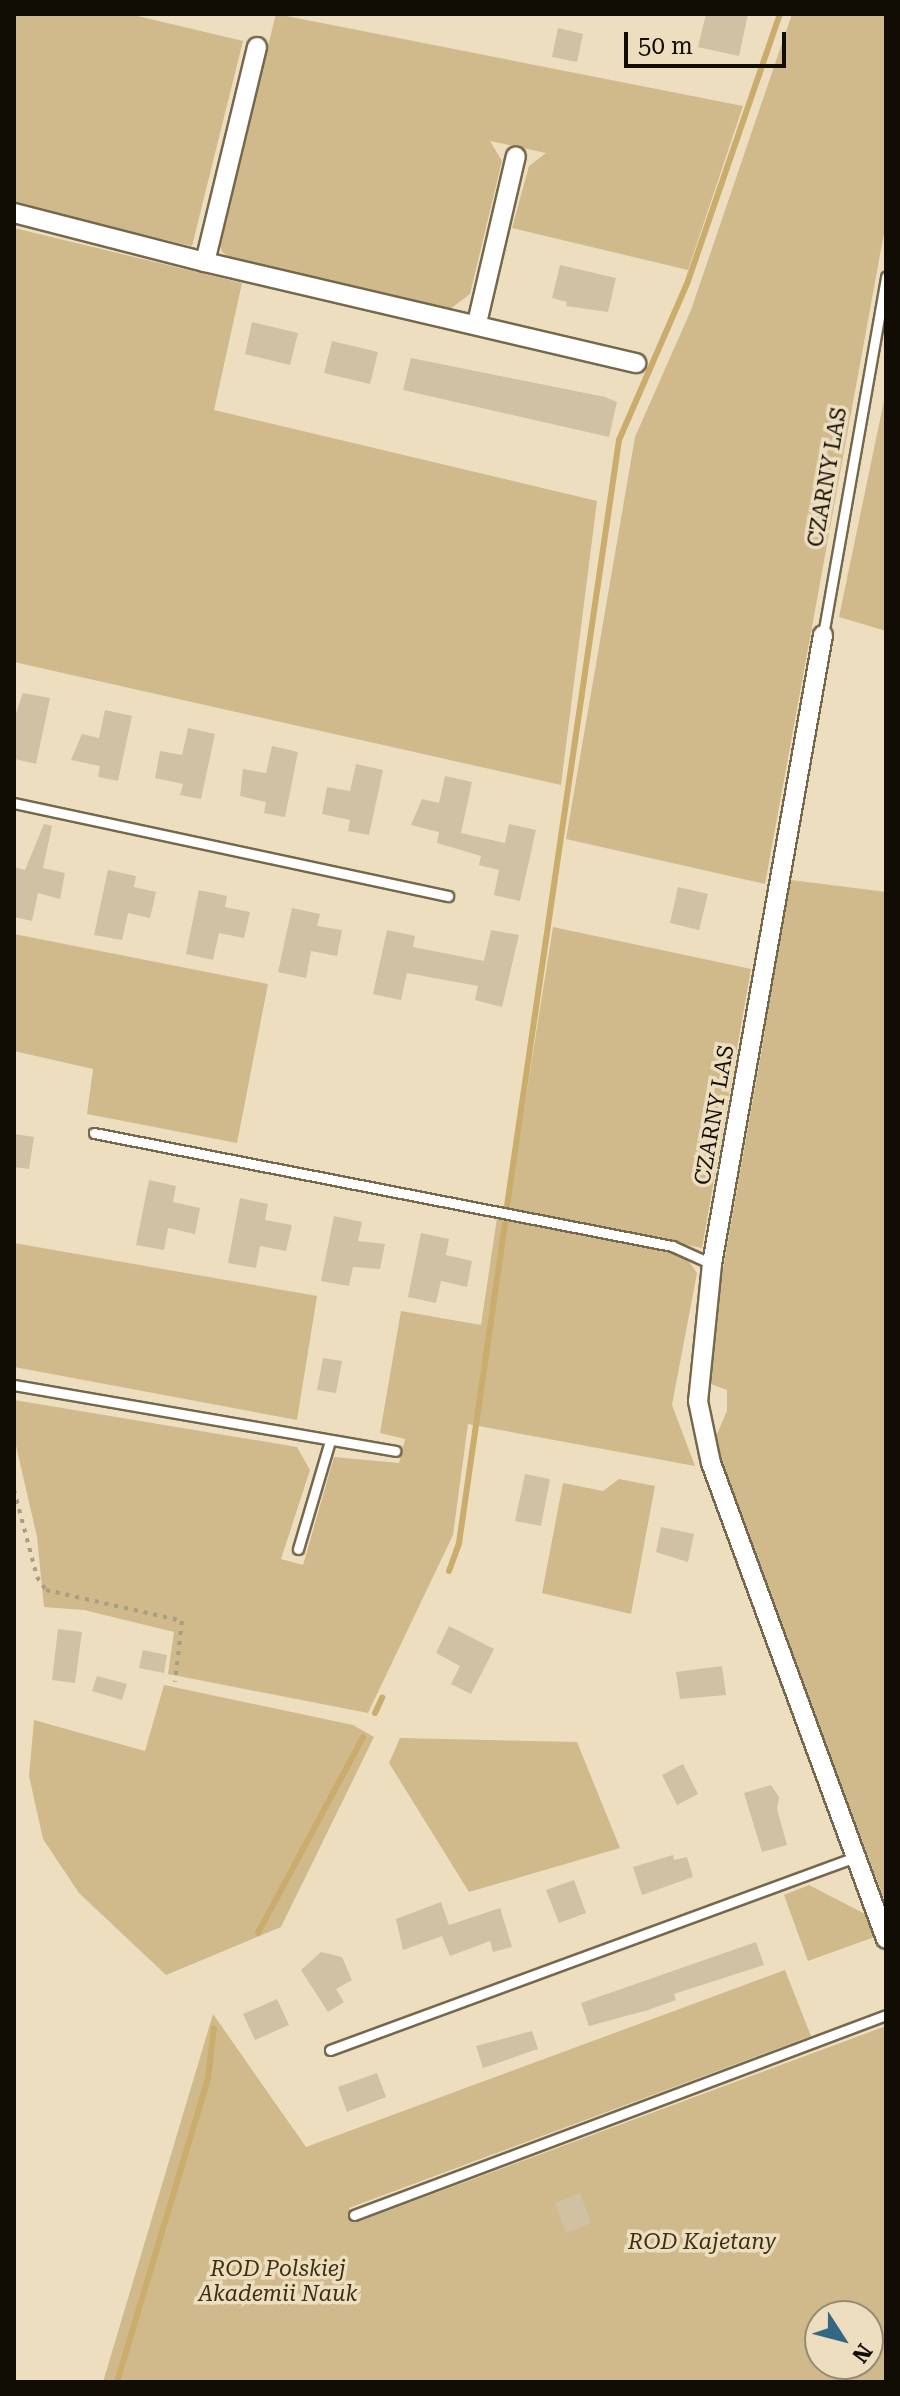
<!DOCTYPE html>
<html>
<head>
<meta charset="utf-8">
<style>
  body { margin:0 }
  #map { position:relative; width:900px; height:2396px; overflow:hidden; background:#eddebf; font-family:"Roboto Serif",serif }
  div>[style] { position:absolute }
  .green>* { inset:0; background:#d0ba8c }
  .stream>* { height:6px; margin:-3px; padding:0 3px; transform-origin:3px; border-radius:3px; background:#caac6c }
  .building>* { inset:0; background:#cfc1a2 }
  .path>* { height:4px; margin-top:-2px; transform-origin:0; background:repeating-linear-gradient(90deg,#a99d85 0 4px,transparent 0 10px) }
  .roads { filter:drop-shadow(2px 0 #75684c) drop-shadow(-2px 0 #75684c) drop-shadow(0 2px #75684c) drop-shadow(0 -2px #75684c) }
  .lane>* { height:9px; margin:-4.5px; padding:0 4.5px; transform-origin:4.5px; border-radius:4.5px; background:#fff }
  .street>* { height:18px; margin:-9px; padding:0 9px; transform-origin:9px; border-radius:9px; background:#fff }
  span { translate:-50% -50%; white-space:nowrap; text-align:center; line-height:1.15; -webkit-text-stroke:7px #eddebf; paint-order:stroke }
  .street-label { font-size:22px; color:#120d04 }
  .park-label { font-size:22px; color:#3c2f12; font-style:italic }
  .frame { position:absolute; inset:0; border:16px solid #120d04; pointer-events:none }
  .north { position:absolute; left:804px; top:2300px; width:80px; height:80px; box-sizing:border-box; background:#eddebf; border:2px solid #958a74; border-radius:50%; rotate:126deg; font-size:22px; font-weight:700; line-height:32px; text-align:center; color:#120d04 }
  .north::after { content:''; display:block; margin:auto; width:28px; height:36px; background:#346784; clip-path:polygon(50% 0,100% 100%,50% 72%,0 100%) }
  .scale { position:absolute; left:624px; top:32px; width:162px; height:36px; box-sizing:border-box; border:4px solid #120d04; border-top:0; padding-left:10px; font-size:24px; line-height:28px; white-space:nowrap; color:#120d04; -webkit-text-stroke:6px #eddebf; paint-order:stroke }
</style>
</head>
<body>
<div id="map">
  <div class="green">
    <i style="clip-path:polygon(14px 14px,129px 14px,243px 41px,192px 246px,14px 204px)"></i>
    <i style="clip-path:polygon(276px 14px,743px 106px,688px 270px,512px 228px,529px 166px,546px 153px,490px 141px,502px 161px,470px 294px,446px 312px,234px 260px,222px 252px,219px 241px)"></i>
    <i style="clip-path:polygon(792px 14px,886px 14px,886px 222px,765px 884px,566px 839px,635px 437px,691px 310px)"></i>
    <i style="clip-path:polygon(14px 228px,242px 283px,214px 410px,597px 501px,561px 785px,14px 662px)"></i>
    <i style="clip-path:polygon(886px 391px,886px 631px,839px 617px)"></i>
    <i style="clip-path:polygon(783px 879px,886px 892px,886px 1904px,713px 1443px,727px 1411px,727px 1390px,703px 1381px,764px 1037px)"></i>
    <i style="clip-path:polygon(553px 927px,751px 969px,702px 1248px,508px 1210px)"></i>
    <i style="clip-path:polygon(14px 934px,268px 984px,237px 1143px,87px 1114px,93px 1069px,14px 1051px)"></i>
    <i style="clip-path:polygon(497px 1218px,684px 1255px,697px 1273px,672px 1405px,695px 1466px,468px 1424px,453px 1535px,368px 1713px,168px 1674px,174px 1632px,84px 1610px,44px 1607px,37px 1537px,14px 1437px,14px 1400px,297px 1447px,310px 1470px,281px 1559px,303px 1565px,334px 1457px,399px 1463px,405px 1439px,380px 1433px,401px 1311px,481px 1325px)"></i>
    <i style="clip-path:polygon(14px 1243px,317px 1296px,297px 1420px,14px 1367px)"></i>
    <i style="clip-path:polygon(619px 1479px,655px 1486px,631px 1614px,542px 1593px,563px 1483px,603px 1491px)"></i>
    <i style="clip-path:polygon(164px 1685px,353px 1725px,374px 1737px,281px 1927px,166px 1975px,79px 1893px,43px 1839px,29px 1776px,34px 1720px,145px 1751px)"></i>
    <i style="clip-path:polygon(400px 1738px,577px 1742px,620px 1848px,469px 1892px,389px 1763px)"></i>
    <i style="clip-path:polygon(809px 1885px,869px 1916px,877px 1936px,808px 1961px,784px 1895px)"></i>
    <i style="clip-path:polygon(evenodd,785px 1970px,811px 2036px,349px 2208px,360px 2221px,886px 2026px,886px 2382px,103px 2382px,213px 2014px,306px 2147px,785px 1970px,820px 2316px,868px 2316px,868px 2364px,820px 2364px,820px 2316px)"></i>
  </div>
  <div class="stream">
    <i style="left:507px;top:1206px;width:774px;rotate:-81.68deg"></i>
    <i style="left:619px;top:440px;width:173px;rotate:-66.5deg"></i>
    <i style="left:688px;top:281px;width:282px;rotate:-71deg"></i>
    <i style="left:449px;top:1571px;width:30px;rotate:-70deg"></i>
    <i style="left:459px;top:1543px;width:323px;rotate:-81.8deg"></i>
    <i style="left:375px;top:1713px;width:17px;rotate:-65deg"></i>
    <i style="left:258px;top:1933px;width:222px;rotate:-61.8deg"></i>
    <i style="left:117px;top:2382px;width:317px;rotate:-73.3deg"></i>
    <i style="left:208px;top:2078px;width:50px;rotate:-83.2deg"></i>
  </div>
  <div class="building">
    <i style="clip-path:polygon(706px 14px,748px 14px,739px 56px,698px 47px)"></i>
    <i style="clip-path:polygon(558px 28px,583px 34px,577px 62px,552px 57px)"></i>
    <i style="clip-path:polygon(560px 265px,616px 278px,608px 312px,566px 306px,567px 302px,552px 298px)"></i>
    <i style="clip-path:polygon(252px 322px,298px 333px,290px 365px,245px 354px)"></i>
    <i style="clip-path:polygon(332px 341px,378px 352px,370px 384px,324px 373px)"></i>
    <i style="clip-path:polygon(411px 358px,605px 397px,617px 402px,609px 437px,403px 390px)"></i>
    <i style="clip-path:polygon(23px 693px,50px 698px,36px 764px,15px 759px,14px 719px)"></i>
    <i style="clip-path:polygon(105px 710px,132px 716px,118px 781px,98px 777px,100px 766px,71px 760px,82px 734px,99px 738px)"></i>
    <i style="clip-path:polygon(188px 728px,215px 734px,201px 799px,180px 795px,183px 784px,155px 778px,160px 751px,182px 755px)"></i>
    <i style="clip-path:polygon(272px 746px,298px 752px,285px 817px,264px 813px,266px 802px,240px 796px,243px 769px,266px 773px)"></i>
    <i style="clip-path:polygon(356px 764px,383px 770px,369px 835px,348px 831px,350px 820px,322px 814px,327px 787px,350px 791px)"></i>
    <i style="clip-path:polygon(445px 776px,472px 782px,461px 833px,505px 843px,509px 824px,536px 830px,520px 901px,494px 895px,499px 870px,479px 865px,481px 856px,437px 843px,439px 832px,411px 825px,422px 799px,439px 803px)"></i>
    <i style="clip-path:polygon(44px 824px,52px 826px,43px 868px,65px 873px,60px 899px,38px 893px,32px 921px,14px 917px,14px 867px,25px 870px)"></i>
    <i style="clip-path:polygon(108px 870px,136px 876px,134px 887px,156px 892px,150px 918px,128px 913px,122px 940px,94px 935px)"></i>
    <i style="clip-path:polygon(678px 887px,708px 894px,699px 930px,670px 923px)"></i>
    <i style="clip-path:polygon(199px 890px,227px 896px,225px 907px,250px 912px,244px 938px,219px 933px,213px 960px,186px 954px)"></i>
    <i style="clip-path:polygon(292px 908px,320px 914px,317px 926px,342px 930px,337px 956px,311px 951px,306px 978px,278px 972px)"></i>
    <i style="clip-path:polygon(387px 930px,415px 936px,413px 947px,484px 961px,491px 930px,519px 935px,502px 1007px,475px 1000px,478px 986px,407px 973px,401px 1000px,373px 994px)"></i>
    <i style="clip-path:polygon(14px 1134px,34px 1137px,29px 1169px,14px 1167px)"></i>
    <i style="clip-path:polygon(149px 1180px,176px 1186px,173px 1202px,200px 1208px,195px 1234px,168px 1228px,164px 1250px,136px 1245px)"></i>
    <i style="clip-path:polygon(240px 1198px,268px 1204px,265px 1220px,292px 1225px,286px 1251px,260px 1246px,256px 1268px,228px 1263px)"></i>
    <i style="clip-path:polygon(334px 1216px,362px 1222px,358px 1241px,385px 1244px,380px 1269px,353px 1267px,349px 1286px,321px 1281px)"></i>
    <i style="clip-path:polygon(421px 1233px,449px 1239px,446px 1255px,472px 1261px,467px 1287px,441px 1281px,436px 1303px,408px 1297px)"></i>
    <i style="clip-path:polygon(323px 1358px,342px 1361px,336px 1393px,317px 1390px)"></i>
    <i style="clip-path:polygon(525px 1474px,550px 1479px,541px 1526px,515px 1521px)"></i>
    <i style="clip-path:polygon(661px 1527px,694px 1534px,688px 1562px,656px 1552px)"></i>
    <i style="clip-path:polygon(449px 1626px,494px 1649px,471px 1694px,451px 1684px,460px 1666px,436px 1653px)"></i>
    <i style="clip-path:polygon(58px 1629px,82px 1632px,75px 1683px,52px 1680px)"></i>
    <i style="clip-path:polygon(143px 1650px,167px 1655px,164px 1673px,139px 1668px)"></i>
    <i style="clip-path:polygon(722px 1666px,726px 1695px,680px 1699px,676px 1672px)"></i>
    <i style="clip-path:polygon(97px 1676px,127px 1684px,122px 1700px,92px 1691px)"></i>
    <i style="clip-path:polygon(683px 1764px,698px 1794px,677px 1805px,662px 1775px)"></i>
    <i style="clip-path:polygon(771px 1785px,779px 1797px,777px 1809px,787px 1845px,762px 1852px,744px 1793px)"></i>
    <i style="clip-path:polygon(673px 1855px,674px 1860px,687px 1857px,693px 1877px,642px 1895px,633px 1867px)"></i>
    <i style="clip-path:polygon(574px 1880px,586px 1913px,559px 1923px,546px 1890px)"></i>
    <i style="clip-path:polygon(441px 1902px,449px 1925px,500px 1908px,512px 1947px,493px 1952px,490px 1941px,450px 1956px,442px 1936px,403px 1950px,396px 1919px)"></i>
    <i style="clip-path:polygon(756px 1942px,764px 1965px,674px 1994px,676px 2000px,648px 2010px,589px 2026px,581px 2003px)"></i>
    <i style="clip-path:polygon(321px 1952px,342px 1957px,352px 1980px,336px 1989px,344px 2002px,328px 2012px,301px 1970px)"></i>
    <i style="clip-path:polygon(277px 1999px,289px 2025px,255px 2040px,243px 2014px)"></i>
    <i style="clip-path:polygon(532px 2031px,538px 2049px,483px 2068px,476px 2046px)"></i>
    <i style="clip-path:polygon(377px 2073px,386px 2097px,347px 2112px,338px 2087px)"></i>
    <i style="clip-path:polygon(580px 2193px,591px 2223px,566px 2233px,555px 2203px)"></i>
  </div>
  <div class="path">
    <i style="left:14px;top:1490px;width:90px;rotate:75.2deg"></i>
    <i style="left:37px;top:1577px;width:16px;rotate:55deg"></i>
    <i style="left:46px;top:1590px;width:139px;rotate:12.8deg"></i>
    <i style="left:182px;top:1621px;width:61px;rotate:96.5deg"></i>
  </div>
  <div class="roads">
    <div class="lane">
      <i style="left:823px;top:635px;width:364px;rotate:-80deg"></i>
      <i style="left:14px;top:803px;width:444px;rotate:12.1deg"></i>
      <i style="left:94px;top:1133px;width:589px;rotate:11.06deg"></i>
      <i style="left:672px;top:1246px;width:44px;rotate:24.2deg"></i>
      <i style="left:14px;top:1385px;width:387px;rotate:9.8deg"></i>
      <i style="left:298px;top:1549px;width:113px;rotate:-73.5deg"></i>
      <i style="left:330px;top:2050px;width:559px;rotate:-20.18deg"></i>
      <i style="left:354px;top:2215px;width:568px;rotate:-20.6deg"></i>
    </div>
    <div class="street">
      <i style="left:257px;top:47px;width:221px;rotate:103.6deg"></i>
      <i style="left:205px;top:262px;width:443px;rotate:13.2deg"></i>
      <i style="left:14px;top:213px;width:197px;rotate:14.4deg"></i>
      <i style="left:477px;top:323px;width:171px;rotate:-76.9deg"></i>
      <i style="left:823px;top:635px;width:639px;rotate:100.01deg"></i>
      <i style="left:712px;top:1264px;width:138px;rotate:95.8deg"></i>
      <i style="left:698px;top:1401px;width:63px;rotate:78.2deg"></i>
      <i style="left:711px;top:1463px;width:507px;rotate:69.81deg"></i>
    </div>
  </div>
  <div class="street-label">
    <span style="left:827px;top:477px;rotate:-80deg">CZARNY LAS</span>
    <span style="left:714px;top:1115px;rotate:-80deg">CZARNY LAS</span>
  </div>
  <div class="park-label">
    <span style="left:702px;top:2242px">ROD Kajetany</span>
    <span style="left:278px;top:2281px">ROD Polskiej<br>Akademii Nauk</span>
  </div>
  <div class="frame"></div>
  <div class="north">N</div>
  <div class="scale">50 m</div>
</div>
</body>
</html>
